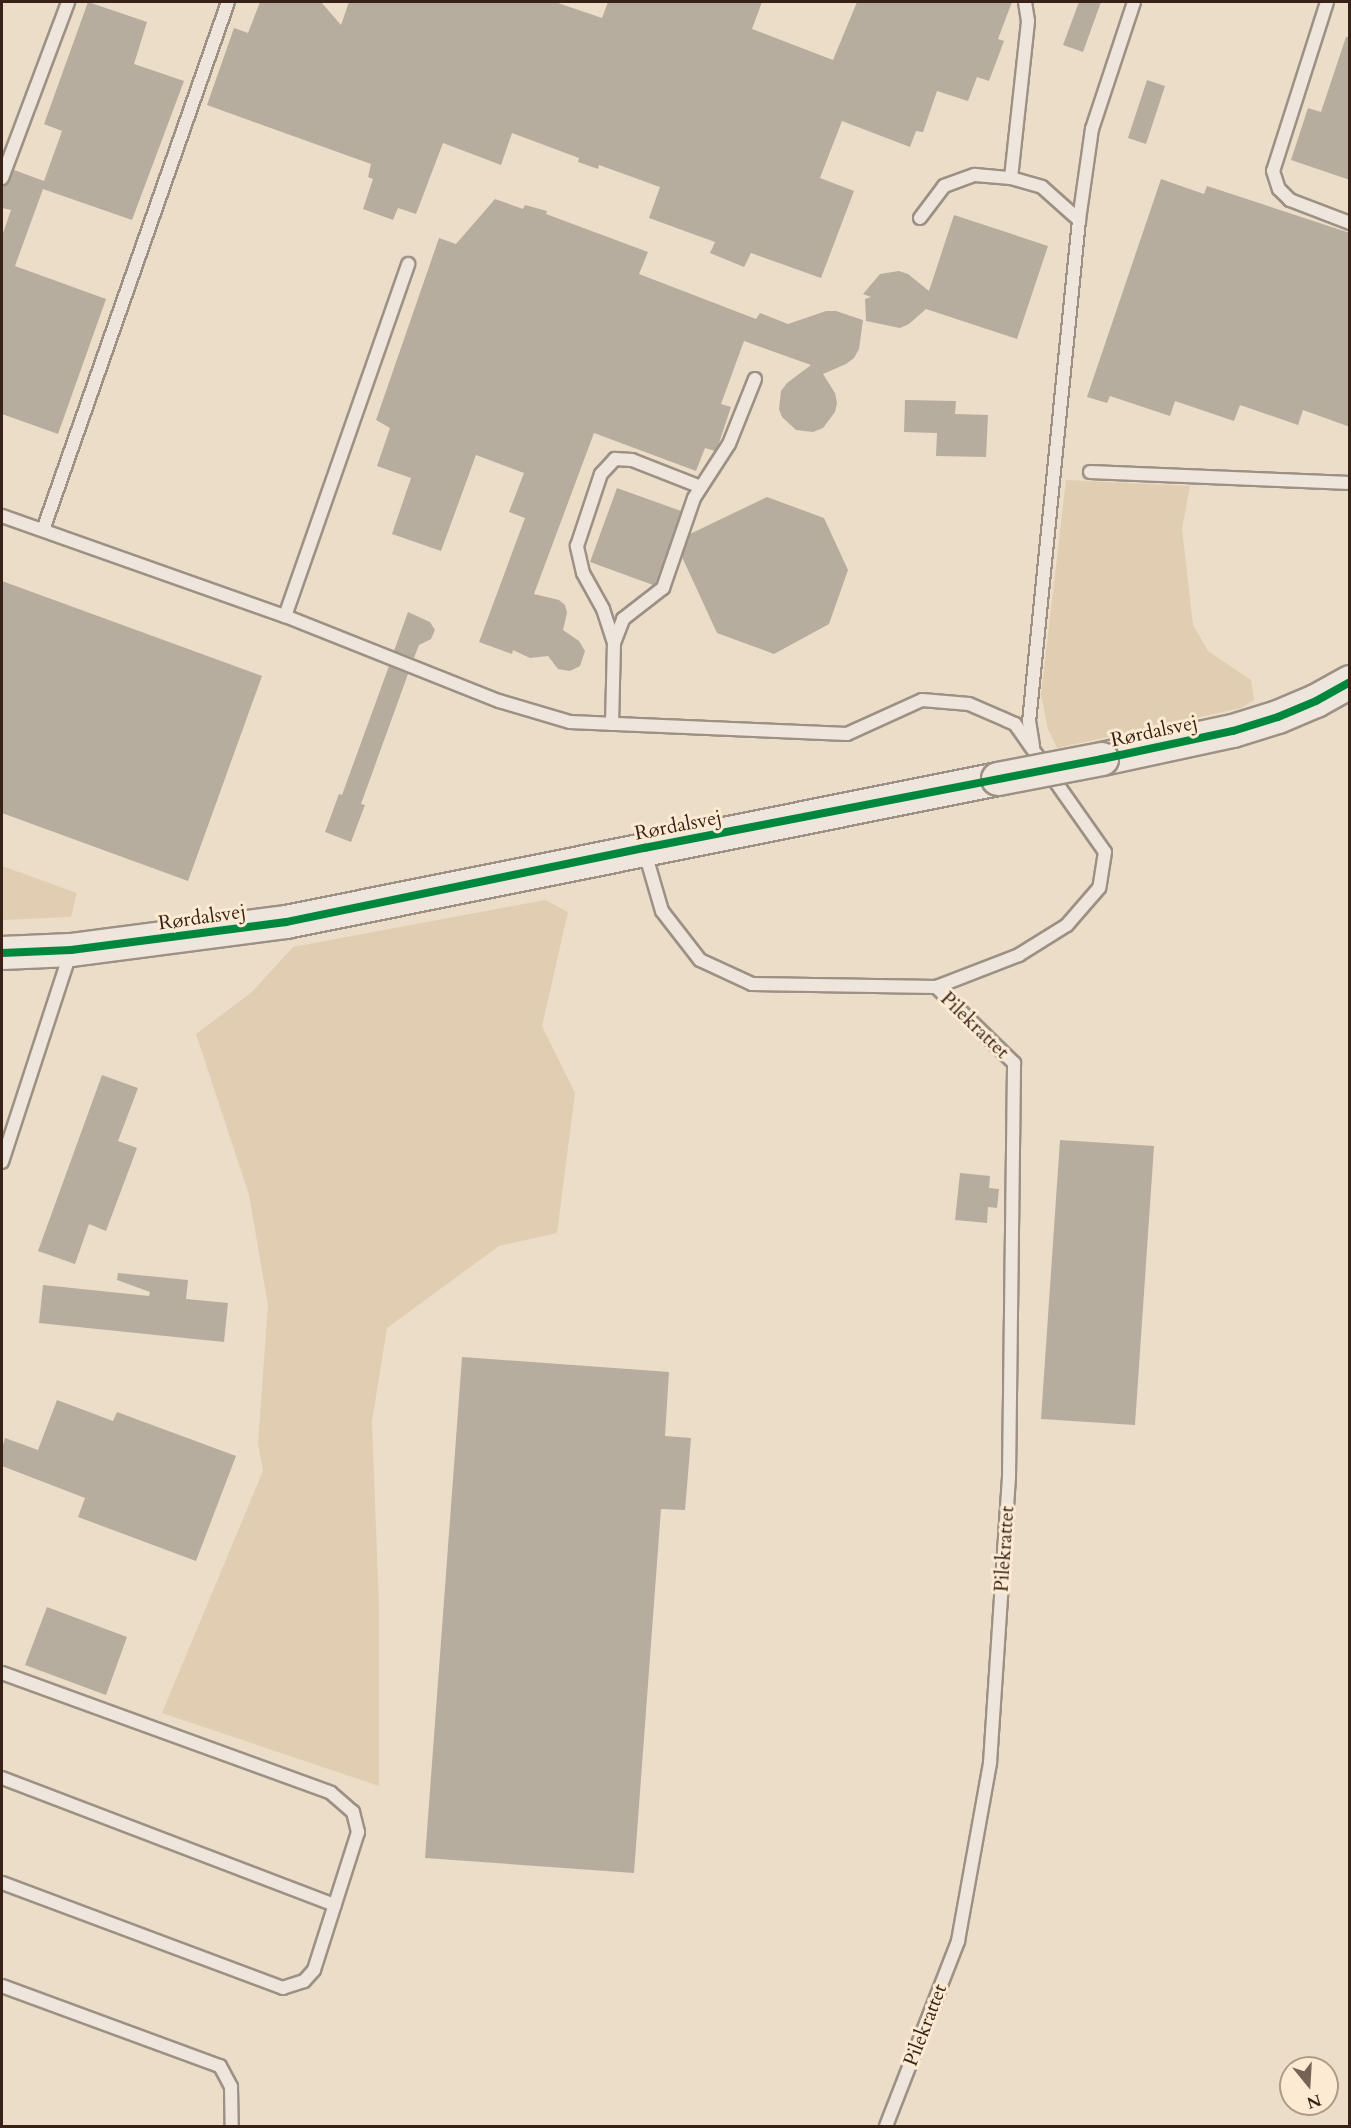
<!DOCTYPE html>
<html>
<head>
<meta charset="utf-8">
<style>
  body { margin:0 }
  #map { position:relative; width:1351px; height:2128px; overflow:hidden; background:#ebddc8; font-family:Cardo,serif }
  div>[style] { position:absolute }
  .green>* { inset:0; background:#e1cdb1 }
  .building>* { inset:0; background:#b7ad9e }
  .roads { filter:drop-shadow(2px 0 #9c9184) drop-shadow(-2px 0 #9c9184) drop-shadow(0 2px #9c9184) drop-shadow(0 -2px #9c9184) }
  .service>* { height:12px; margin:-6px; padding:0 6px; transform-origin:6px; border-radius:6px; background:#eee6dc }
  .tertiary>* { height:32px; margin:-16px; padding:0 16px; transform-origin:16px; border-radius:16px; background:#eee6dc }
  .bridges { filter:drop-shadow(2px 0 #9c9184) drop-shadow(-2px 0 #9c9184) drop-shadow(0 2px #9c9184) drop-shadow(0 -2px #9c9184) }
  .tertiary-bridge>* { height:32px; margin:-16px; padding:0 16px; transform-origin:16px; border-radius:16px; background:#eee6dc }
  .cycleway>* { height:8px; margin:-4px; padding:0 4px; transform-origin:4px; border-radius:4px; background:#00873e }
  span { translate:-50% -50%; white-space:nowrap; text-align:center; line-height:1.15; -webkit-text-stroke:6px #fcebd2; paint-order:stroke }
  .street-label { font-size:20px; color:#382218 }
  .frame { position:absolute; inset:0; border:3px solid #382218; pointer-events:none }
  .north { position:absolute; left:1279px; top:2056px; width:60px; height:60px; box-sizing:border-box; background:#fcebd2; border:2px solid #ae9b88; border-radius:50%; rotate:162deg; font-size:16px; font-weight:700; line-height:24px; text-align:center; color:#382218 }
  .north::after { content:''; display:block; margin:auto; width:21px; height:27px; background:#776356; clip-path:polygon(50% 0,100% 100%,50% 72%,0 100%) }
</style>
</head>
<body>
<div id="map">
  <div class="green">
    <i style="clip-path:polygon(1066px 480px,1190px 486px,1182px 529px,1193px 625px,1208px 651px,1251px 680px,1254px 700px,1241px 708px,1057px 748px,1048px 729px,1041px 695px)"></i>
    <i style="clip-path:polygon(2px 866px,77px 893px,71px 917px,2px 920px)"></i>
    <i style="clip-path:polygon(545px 900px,568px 912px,542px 1026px,575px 1093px,557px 1233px,499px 1246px,387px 1328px,372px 1421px,379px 1609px,379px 1786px,162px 1713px,263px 1471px,258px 1443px,268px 1305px,249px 1195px,196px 1034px,252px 992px,293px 947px)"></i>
  </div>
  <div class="building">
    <i style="clip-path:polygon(88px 2px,147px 22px,134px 64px,184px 81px,132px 220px,43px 189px,15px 266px,106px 299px,58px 434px,2px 414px,2px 236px,11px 210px,2px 208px,2px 186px,8px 184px,14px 170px,44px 181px,62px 131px,44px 124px)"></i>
    <i style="clip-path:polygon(260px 2px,321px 2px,341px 25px,349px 2px,555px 2px,602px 18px,608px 2px,762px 2px,752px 29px,833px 60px,857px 2px,1012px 2px,998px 39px,1004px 41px,989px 81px,977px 77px,968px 101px,937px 91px,923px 132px,916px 131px,910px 147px,842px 121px,820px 178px,854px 191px,821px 278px,751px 253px,744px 267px,710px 253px,715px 242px,649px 218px,660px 187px,599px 165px,598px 169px,578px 162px,579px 158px,512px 133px,501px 165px,443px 143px,416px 214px,398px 208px,393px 220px,363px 209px,373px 179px,368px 177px,371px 164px,207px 105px,234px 28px,248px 33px)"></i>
    <i style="clip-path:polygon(1079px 2px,1101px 2px,1083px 52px,1063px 45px)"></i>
    <i style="clip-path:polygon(1346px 37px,1350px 37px,1350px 180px,1291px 160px,1308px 108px,1321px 112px)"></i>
    <i style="clip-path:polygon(1147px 80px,1165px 86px,1146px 144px,1128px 138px)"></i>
    <i style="clip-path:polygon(1161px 179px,1204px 194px,1207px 186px,1350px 233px,1350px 427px,1303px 410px,1298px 425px,1240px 405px,1234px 421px,1175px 401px,1170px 416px,1110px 396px,1107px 403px,1087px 397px)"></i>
    <i style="clip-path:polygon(495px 199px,523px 209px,525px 205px,547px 211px,546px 214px,648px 252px,639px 274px,756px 319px,760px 313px,788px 324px,826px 311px,836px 311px,863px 320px,859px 349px,854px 358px,846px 364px,823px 374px,835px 393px,837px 403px,835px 412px,823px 428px,813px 432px,796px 430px,782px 417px,779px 409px,781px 391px,787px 383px,811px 365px,744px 341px,721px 404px,731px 407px,718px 446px,715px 451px,705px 448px,696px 471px,594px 433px,534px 594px,559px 600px,565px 605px,567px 613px,563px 630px,579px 641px,585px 651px,580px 666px,570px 671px,558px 669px,548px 656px,530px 658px,513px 650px,512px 654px,479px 642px,525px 518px,509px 512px,524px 473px,476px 455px,441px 551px,392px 534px,411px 478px,377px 466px,390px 428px,376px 420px,439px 238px,456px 244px)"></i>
    <i style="clip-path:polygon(954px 215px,1048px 246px,1017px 339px,926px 309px,909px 324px,900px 328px,866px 321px,865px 299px,871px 297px,863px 294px,880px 274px,899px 271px,908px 274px,929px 291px)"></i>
    <i style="clip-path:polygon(905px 400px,956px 401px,955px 414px,988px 415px,986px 457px,936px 456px,937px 433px,904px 432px)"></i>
    <i style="clip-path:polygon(617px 488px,681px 511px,656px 583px,653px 585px,590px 562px)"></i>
    <i style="clip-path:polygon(767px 497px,824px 518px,848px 570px,829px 624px,774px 654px,717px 633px,682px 557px,690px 534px)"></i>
    <i style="clip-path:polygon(2px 581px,262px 676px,188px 881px,2px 813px)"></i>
    <i style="clip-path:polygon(408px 612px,430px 622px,435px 630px,431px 639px,419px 645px,414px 658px,394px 651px)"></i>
    <i style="clip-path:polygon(389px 666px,408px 674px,361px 804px,365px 805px,351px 842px,325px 832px,339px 794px,342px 795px)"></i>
    <i style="clip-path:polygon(102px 1075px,138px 1088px,118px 1141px,137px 1148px,106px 1231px,89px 1224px,75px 1264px,38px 1251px)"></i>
    <i style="clip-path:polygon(1060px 1140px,1154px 1146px,1135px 1425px,1041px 1419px)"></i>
    <i style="clip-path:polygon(960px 1173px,990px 1176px,989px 1188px,999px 1189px,997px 1208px,988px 1207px,987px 1223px,955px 1220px)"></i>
    <i style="clip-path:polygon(118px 1273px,188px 1280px,186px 1299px,228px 1303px,224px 1342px,39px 1323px,43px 1285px,149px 1296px,150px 1292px,117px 1280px)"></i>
    <i style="clip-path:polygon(462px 1357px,669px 1372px,665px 1436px,691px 1438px,685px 1510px,661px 1509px,634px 1873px,425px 1858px)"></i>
    <i style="clip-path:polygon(57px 1400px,113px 1421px,117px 1412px,236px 1456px,196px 1561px,78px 1517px,85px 1498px,2px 1466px,2px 1448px,5px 1438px,38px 1450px)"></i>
    <i style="clip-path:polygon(47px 1607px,127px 1637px,106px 1695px,25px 1665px)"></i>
  </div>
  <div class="roads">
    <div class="service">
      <i style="left:1327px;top:2px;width:177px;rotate:107.7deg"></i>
      <i style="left:1273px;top:171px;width:19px;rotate:72deg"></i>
      <i style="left:1279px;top:189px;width:16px;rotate:45deg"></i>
      <i style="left:1290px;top:200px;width:64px;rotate:21deg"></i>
      <i style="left:2px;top:178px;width:188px;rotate:-69.4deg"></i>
      <i style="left:1011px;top:178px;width:158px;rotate:-83.8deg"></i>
      <i style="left:1028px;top:21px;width:19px;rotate:-99deg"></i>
      <i style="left:920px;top:218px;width:40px;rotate:-53deg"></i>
      <i style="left:944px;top:186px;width:33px;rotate:-20deg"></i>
      <i style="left:975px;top:175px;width:36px;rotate:5deg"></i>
      <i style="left:1011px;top:178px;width:32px;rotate:16deg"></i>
      <i style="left:1042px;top:187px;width:50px;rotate:41.7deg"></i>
      <i style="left:1090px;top:472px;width:260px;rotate:2.4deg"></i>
      <i style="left:2px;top:516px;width:300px;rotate:19.5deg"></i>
      <i style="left:285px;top:616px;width:230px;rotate:21.7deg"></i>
      <i style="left:499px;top:701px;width:74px;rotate:16.5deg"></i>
      <i style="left:570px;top:722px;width:277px;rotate:2.5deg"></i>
      <i style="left:847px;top:734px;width:82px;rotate:-24.4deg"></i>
      <i style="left:922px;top:700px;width:47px;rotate:4.9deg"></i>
      <i style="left:969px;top:704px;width:50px;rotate:23.5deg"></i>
      <i style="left:1015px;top:724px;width:156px;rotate:54.9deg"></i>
      <i style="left:1105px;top:852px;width:36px;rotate:99deg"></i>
      <i style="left:1099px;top:888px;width:49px;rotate:130.9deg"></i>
      <i style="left:1067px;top:925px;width:57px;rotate:148deg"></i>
      <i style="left:1019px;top:955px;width:89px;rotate:158.9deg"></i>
      <i style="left:936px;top:987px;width:184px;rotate:-179.1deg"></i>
      <i style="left:752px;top:984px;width:57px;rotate:-155.2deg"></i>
      <i style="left:700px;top:960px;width:62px;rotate:-127.8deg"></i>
      <i style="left:662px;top:911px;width:65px;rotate:-106.2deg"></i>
      <i style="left:43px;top:530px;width:559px;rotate:-70.69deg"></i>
      <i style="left:285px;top:616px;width:373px;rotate:-70.7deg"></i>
      <i style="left:614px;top:643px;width:36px;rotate:-108deg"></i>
      <i style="left:603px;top:609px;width:41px;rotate:-119.1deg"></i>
      <i style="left:583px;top:573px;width:28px;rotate:-103deg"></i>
      <i style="left:577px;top:546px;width:76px;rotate:-71.6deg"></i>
      <i style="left:601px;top:474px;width:21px;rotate:-47deg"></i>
      <i style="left:615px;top:459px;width:17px;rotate:3deg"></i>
      <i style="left:632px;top:460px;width:74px;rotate:21.4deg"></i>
      <i style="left:612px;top:724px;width:81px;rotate:-88.6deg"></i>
      <i style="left:614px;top:643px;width:26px;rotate:-69deg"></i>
      <i style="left:623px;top:619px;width:51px;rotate:-37.8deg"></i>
      <i style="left:663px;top:588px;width:95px;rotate:-71deg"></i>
      <i style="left:694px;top:498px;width:64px;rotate:-57.1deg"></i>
      <i style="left:729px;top:444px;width:70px;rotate:-68.2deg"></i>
      <i style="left:1033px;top:746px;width:24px;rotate:-99deg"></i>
      <i style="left:1029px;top:722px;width:504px;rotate:-84.31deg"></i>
      <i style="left:1079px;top:220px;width:92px;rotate:-81.9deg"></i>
      <i style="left:1092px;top:129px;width:134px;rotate:-71.7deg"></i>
      <i style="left:2px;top:1162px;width:222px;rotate:-71.9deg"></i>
      <i style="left:2px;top:1673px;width:350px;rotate:20deg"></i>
      <i style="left:331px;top:1793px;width:29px;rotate:41deg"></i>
      <i style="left:353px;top:1812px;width:21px;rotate:76deg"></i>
      <i style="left:358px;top:1832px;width:145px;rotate:107.7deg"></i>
      <i style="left:314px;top:1970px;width:15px;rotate:132deg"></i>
      <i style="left:304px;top:1981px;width:22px;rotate:162deg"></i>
      <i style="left:283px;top:1988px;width:300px;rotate:-159.5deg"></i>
      <i style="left:2px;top:1778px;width:356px;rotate:20.9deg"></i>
      <i style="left:2px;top:1986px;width:232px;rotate:20.2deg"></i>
      <i style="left:220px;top:2066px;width:24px;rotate:62deg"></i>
      <i style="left:231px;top:2087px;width:39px;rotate:89deg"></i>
      <i style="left:886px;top:2126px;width:199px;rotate:-68.7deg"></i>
      <i style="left:958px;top:1941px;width:181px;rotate:-79.8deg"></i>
      <i style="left:990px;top:1763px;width:287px;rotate:-86.2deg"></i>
      <i style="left:1009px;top:1477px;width:414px;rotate:-89.3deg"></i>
      <i style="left:1014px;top:1063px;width:109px;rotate:-135.7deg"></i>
    </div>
    <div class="tertiary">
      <i style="left:1102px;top:759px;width:134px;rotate:-12.1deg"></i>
      <i style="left:1233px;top:731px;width:47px;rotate:-17.3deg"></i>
      <i style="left:1278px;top:717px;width:41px;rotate:-22.8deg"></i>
      <i style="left:1316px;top:701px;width:39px;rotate:-29deg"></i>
      <i style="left:2px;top:953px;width:69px;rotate:-2.5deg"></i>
      <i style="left:71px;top:950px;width:217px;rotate:-7.4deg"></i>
      <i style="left:286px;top:922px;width:726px;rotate:-11.36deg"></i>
    </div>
  </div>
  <div class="bridges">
    <div class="tertiary-bridge">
      <i style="left:998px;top:779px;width:106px;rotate:-10.9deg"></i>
    </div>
  </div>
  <div class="cycleway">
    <i style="left:2px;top:953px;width:69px;rotate:-2.5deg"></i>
    <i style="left:71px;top:950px;width:217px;rotate:-7.4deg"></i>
    <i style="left:286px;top:922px;width:366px;rotate:-11.7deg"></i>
    <i style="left:644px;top:848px;width:467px;rotate:-11deg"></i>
    <i style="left:1102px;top:759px;width:134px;rotate:-12.1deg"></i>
    <i style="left:1233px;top:731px;width:47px;rotate:-17.3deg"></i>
    <i style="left:1278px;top:717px;width:41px;rotate:-22.8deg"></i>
    <i style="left:1316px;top:701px;width:39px;rotate:-29deg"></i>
  </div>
  <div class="street-label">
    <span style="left:1154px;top:731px;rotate:-12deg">Rørdalsvej</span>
    <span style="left:678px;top:825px;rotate:-11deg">Rørdalsvej</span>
    <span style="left:202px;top:917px;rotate:-8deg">Rørdalsvej</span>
    <span style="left:975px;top:1025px;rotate:44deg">Pilekrattet</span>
    <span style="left:1004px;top:1549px;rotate:-86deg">Pilekrattet</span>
    <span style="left:925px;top:2025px;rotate:-69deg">Pilekrattet</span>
  </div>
  <div class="frame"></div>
  <div class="north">N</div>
</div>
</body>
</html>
